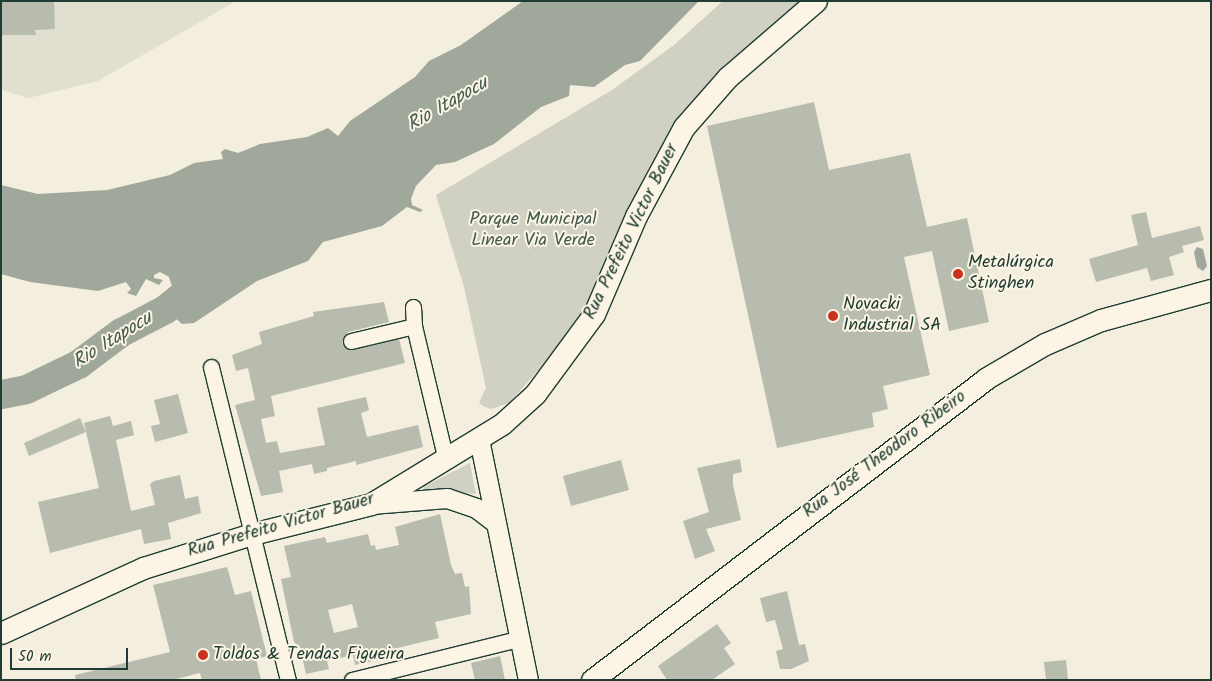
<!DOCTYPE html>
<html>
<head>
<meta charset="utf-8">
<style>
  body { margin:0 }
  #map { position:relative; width:1212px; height:681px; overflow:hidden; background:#f3eede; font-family:Kalam,sans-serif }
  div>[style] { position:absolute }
  .built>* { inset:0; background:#e1dfd0 }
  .green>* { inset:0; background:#d0d1c2 }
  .water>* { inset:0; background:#a0a89b }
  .river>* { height:29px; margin:-14.5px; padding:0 14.5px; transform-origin:14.5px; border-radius:14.5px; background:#a0a89b }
  .building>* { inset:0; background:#b8bcae }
  .roads { filter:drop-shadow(1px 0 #1f3d34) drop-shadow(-1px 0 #1f3d34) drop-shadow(0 1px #1f3d34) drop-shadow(0 -1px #1f3d34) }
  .minor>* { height:15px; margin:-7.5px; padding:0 7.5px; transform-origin:7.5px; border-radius:7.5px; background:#fcf5e5 }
  .tertiary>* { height:19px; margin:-9.5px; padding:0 9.5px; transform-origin:9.5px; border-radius:9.5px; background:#fcf5e5 }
  .secondary>* { height:21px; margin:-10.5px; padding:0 10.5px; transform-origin:10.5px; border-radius:10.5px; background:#fcf5e5 }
  .dots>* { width:14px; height:14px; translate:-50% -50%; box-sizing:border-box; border:2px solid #fcf5e5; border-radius:50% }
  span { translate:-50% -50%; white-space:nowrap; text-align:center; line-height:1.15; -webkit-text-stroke:4px #fcf5e5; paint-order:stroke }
  .park-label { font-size:18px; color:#425b50 }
  .street-label { font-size:18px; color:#1f3d34 }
  .poi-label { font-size:18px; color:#1f3d34 }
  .left { translate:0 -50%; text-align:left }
  .water-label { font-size:19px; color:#465d53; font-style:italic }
  .frame { position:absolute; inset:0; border:2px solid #1f3d34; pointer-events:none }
  .scale { position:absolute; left:10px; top:648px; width:118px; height:22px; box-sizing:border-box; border:2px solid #1f3d34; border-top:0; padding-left:6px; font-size:15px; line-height:18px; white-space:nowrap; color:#1f3d34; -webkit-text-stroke:4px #fcf5e5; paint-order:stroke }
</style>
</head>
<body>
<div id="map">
  <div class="built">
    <i style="clip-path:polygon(1px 1px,236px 1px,98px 81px,28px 98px,1px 90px)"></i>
  </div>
  <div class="green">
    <i style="clip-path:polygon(723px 1px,801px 1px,725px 65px,679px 118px,653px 162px,586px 307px,560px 346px,509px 403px,491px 409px,483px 406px,479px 403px,486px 388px,464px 287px,436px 195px,612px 90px,674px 45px)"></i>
    <i style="clip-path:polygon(470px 463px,476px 494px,425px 490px,423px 487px)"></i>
  </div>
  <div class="water">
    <i style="clip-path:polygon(523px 1px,699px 1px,640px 61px,625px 65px,594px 87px,570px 85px,569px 96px,541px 107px,494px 144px,455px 162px,436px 165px,416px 186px,411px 199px,412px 205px,423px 210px,420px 212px,407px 207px,382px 226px,323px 242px,308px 261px,257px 281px,194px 323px,182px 324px,172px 315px,174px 292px,169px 277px,160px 272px,154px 275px,154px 278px,163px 280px,159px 285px,146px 279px,136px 296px,127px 293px,131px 289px,126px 282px,98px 291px,30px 282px,1px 274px,1px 185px,38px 194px,107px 190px,170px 175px,194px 163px,223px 159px,221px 152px,225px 149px,238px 153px,260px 144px,307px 137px,328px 128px,338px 136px,350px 121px,415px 77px,429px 61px,461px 45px)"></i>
    <i style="clip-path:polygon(1197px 247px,1203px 249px,1207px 266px,1203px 271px,1197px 267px,1194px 252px)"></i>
  </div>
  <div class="river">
    <i style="left:1px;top:394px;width:25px;rotate:-11deg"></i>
    <i style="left:26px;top:389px;width:58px;rotate:-25.7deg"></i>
    <i style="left:78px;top:364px;width:54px;rotate:-36.7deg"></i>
    <i style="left:121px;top:332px;width:50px;rotate:-27.6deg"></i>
    <i style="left:165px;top:309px;width:49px;rotate:-39.2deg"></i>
  </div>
  <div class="building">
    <i style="clip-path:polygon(1px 1px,54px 1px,55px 29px,35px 30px,36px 35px,1px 35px)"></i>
    <i style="clip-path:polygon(814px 102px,829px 170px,910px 153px,927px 227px,967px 218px,989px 322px,949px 331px,932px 251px,904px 257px,930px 375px,883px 386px,888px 409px,872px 413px,874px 427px,777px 448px,707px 126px)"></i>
    <i style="clip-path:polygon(1146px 212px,1152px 238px,1200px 226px,1204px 240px,1182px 246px,1184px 252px,1169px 257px,1174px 275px,1151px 281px,1147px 268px,1096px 282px,1089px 259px,1138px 245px,1131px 215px)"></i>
    <i style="clip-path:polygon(384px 302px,389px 322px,348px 332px,342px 344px,353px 350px,399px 339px,405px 363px,271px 396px,275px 416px,261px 419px,266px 443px,277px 441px,280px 453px,325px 445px,317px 408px,366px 397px,369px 410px,361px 413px,367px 437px,418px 425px,423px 447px,356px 465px,356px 461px,327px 468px,327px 471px,314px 474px,312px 464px,279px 471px,283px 492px,261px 496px,235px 405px,255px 400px,248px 368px,236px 371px,232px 355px,262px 344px,259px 332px,314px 316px,313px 312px)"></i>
    <i style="clip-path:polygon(178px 394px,188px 433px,155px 442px,151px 426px,160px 424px,154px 400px)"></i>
    <i style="clip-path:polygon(110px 416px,113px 426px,131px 421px,134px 435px,116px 440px,131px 511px,155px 505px,150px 484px,154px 481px,180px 475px,185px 499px,198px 496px,201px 513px,168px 523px,171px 539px,144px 544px,141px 529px,50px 553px,38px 502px,99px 488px,84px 423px)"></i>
    <i style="clip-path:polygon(80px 418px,86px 432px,29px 456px,24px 443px)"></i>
    <i style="clip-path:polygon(740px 459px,742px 472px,733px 474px,733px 485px,741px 520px,706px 529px,715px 551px,695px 559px,683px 521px,709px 512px,697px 468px)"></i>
    <i style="clip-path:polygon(621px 460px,629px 490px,571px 506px,563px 476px)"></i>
    <i style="clip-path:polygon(evenodd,440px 514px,451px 565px,455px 574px,462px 573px,465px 587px,469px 586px,471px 614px,435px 622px,439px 638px,381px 652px,382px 659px,355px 665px,353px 655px,327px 661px,329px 669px,306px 674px,300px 648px,294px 642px,281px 579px,291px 577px,284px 546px,325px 537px,327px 543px,368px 534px,371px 546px,375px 545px,376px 550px,399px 545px,395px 527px,440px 514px,352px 604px,358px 627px,334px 633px,328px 610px,352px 604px)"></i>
    <i style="clip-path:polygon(227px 567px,235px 595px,251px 591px,267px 656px,256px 659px,261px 680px,202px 680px,200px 673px,172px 680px,76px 680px,75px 675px,170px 652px,153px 585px)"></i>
    <i style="clip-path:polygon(787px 591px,799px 645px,805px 644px,809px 661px,791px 669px,780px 669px,776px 651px,783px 649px,775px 620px,766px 622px,760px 598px)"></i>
    <i style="clip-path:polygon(717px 624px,731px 643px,724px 648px,735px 664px,712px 680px,667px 680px,658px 666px)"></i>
    <i style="clip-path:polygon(500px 656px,505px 680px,475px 680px,471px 663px)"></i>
    <i style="clip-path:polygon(1066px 660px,1068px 680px,1046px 680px,1044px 662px)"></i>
  </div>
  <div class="roads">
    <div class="minor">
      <i style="left:413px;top:307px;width:19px;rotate:87deg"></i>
      <i style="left:414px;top:326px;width:138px;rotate:76.6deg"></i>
      <i style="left:351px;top:341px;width:65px;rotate:-13.4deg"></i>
      <i style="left:211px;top:367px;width:322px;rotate:76.2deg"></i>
      <i style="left:352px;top:680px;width:171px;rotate:-13.9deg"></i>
    </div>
    <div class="tertiary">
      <i style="left:479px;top:439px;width:246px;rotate:78.5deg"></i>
      <i style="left:371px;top:504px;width:76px;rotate:-4.5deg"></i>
      <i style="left:447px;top:498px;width:31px;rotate:19deg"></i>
      <i style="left:476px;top:508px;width:21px;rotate:37deg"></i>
    </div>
    <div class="secondary">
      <i style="left:1px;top:633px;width:156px;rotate:-24.6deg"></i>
      <i style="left:143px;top:568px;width:114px;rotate:-17.3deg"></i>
      <i style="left:252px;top:534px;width:123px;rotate:-14.1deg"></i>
      <i style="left:371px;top:504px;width:153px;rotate:-31.4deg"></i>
      <i style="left:502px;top:424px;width:45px;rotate:-42.3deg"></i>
      <i style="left:535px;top:394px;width:99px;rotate:-53.6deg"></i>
      <i style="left:594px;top:314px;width:107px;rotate:-66.8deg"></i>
      <i style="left:636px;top:216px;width:101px;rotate:-61.7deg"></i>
      <i style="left:684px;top:127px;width:67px;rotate:-48.7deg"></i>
      <i style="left:728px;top:77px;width:116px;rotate:-40.8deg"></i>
      <i style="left:592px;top:680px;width:495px;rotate:-37.4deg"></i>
      <i style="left:985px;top:379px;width:69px;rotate:-30.3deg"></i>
      <i style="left:1045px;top:344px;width:61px;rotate:-23.2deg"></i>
      <i style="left:1101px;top:320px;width:114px;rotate:-15.3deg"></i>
    </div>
  </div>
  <div class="dots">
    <i style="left:958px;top:274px;background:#c8321e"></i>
    <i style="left:833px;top:316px;background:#c8321e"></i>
    <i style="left:203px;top:655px;background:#c8321e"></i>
  </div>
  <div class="park-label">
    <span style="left:533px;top:231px">Parque Municipal<br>Linear Via Verde</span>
  </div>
  <div class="street-label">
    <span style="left:632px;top:232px;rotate:-64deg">Rua Prefeito Victor Bauer</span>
    <span style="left:885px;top:455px;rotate:-37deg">Rua José Theodoro Ribeiro</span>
    <span style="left:281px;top:526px;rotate:-16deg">Rua Prefeito Victor Bauer</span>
  </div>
  <div class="poi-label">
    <span class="left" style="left:968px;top:274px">Metalúrgica<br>Stinghen</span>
    <span class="left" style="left:843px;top:316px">Novacki<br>Industrial SA</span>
    <span class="left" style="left:213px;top:655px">Toldos &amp; Tendas Figueira</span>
  </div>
  <div class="water-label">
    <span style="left:448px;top:105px;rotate:-30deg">Rio Itapocu</span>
    <span style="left:113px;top:341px;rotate:-32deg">Rio Itapocu</span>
  </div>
  <div class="frame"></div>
  <div class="scale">50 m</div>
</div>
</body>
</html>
